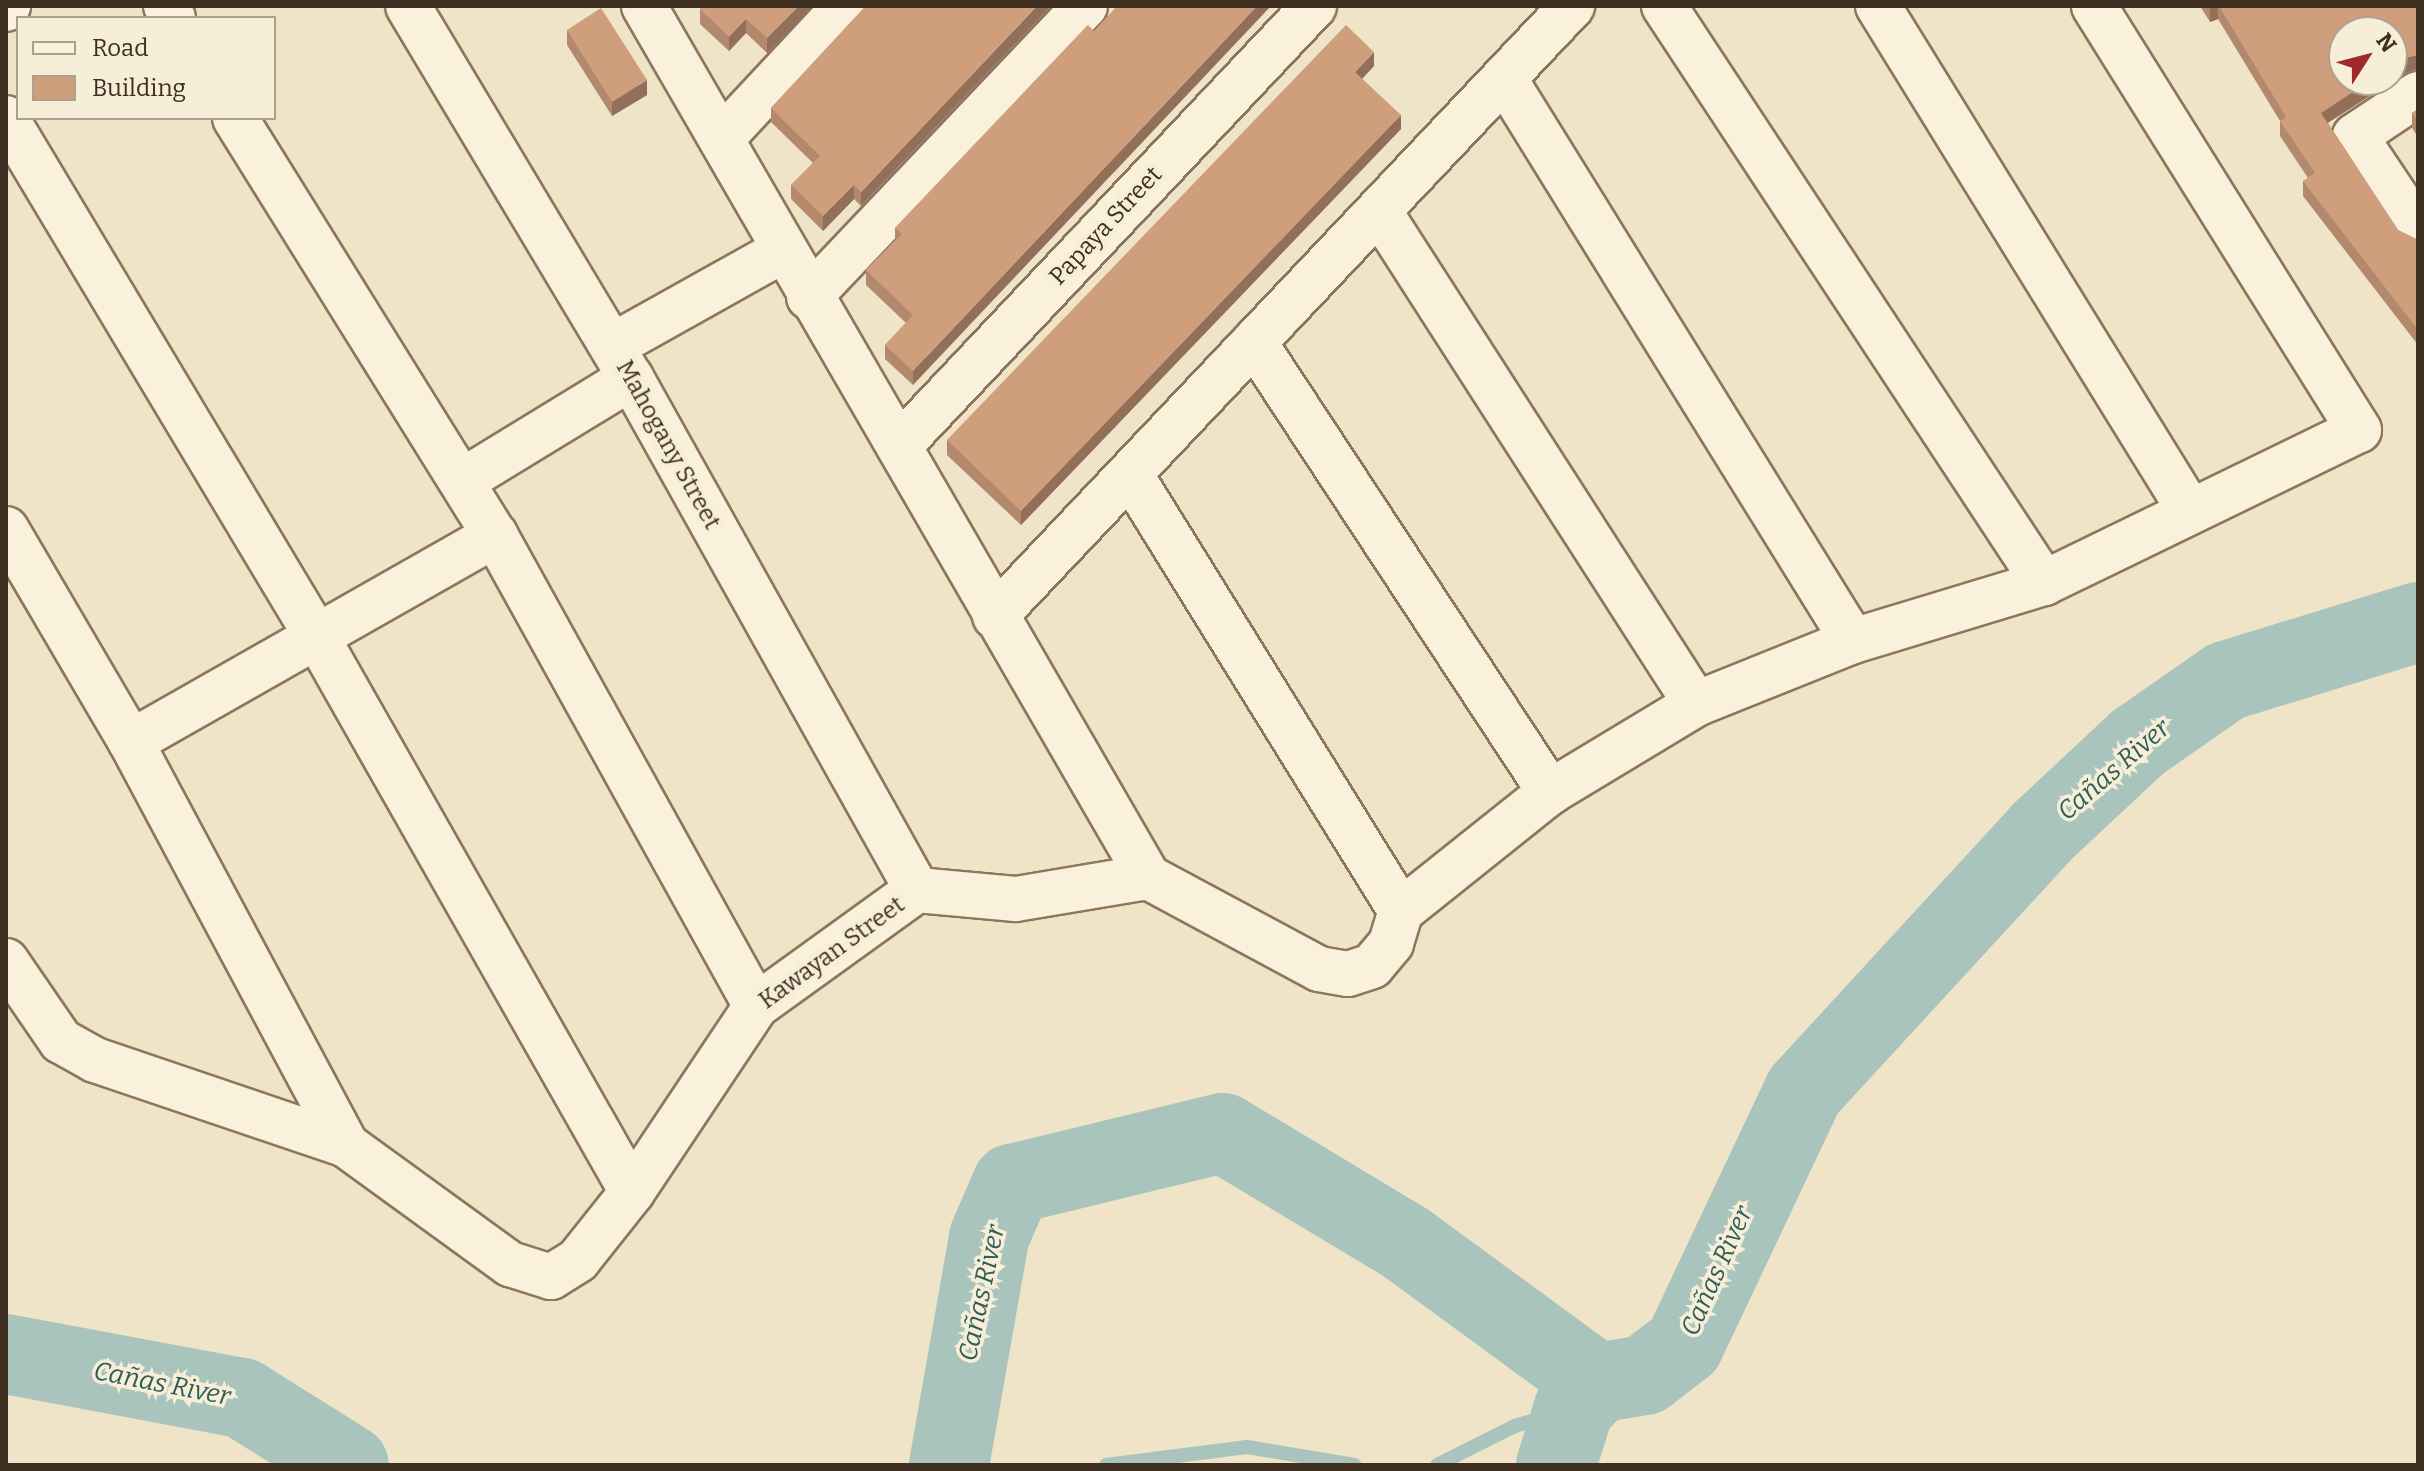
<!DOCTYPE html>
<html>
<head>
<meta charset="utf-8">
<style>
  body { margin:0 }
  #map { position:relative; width:2424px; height:1471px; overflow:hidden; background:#f0e4c8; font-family:Bitter,serif }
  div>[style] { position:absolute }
  .stream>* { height:14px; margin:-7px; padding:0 7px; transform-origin:7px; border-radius:7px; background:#a9c4bc }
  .river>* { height:80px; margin:-40px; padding:0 40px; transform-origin:40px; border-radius:40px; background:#a9c4bc }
  .roads { filter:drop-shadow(2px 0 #8d765c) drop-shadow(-2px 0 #8d765c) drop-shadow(0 2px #8d765c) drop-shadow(0 -2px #8d765c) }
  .minor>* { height:44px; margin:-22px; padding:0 22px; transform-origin:22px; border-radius:22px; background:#faf1dc }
  .wall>* { inset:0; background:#b2896c }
  .shaded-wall>* { inset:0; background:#916f58 }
  .building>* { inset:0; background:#cf9f7d }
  span { translate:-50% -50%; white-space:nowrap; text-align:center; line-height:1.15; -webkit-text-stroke:7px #f7eed8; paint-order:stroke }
  .street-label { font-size:24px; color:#3d2e20 }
  .water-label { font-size:26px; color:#2f5d5a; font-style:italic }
  .frame { position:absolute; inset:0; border:8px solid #3d2e20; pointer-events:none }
  .legend { position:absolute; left:16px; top:16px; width:260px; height:104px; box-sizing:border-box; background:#f7eed8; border:2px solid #ada18e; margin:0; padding:10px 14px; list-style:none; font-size:24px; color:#3d2e20 }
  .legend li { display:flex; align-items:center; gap:16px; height:40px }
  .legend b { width:40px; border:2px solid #ada18e }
  .north { position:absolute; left:2328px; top:16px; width:80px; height:80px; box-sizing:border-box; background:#f7eed8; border:2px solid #ada18e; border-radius:50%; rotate:54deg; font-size:22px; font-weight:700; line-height:32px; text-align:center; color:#3d2e20 }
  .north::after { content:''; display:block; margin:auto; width:28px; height:36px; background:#9e2a2b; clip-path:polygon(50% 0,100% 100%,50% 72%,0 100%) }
</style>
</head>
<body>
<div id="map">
  <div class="stream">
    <i style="left:1106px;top:1465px;width:142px;rotate:-7.3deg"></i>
    <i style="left:1247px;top:1447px;width:109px;rotate:9.5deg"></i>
    <i style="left:1437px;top:1465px;width:87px;rotate:-26.6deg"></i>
    <i style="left:1515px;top:1426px;width:62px;rotate:-17deg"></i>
  </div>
  <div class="river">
    <i style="left:6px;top:1354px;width:240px;rotate:10.6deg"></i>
    <i style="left:242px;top:1398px;width:126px;rotate:32.1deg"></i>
    <i style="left:949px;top:1465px;width:231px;rotate:-80deg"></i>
    <i style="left:989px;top:1237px;width:58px;rotate:-66.5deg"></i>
    <i style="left:1012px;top:1184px;width:217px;rotate:-13.6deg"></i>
    <i style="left:1223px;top:1133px;width:214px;rotate:31deg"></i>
    <i style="left:1406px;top:1243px;width:237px;rotate:36.2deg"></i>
    <i style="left:1597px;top:1383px;width:49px;rotate:-9.5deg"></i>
    <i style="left:1645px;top:1375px;width:49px;rotate:-37.6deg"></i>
    <i style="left:1684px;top:1345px;width:281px;rotate:-64.7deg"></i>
    <i style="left:1804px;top:1091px;width:352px;rotate:-47.4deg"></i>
    <i style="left:2042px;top:832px;width:130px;rotate:-43.1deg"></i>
    <i style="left:2137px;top:743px;width:108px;rotate:-34.9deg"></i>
    <i style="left:2226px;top:681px;width:201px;rotate:-17.1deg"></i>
    <i style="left:1556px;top:1465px;width:60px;rotate:-72.5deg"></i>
    <i style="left:1574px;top:1408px;width:34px;rotate:-47deg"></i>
  </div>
  <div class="roads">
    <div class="minor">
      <i style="left:166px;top:6px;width:14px;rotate:60deg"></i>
      <i style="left:408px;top:6px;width:434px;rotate:59.1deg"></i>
      <i style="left:631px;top:378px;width:586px;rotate:60.81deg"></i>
      <i style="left:644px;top:6px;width:1006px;rotate:59.94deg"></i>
      <i style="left:1148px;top:877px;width:194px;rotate:28.3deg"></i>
      <i style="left:1319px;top:969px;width:29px;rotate:10deg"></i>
      <i style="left:1348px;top:974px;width:25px;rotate:-18deg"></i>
      <i style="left:1372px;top:966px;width:30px;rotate:-50deg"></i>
      <i style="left:1391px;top:943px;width:34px;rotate:-73deg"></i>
      <i style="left:1401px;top:911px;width:191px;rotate:-38.6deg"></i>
      <i style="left:1550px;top:792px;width:170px;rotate:-31.1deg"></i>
      <i style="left:1696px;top:704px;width:169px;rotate:-21.9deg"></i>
      <i style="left:1853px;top:641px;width:200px;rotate:-16.9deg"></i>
      <i style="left:2044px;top:583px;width:350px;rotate:-25.9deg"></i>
      <i style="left:2359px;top:430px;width:500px;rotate:-122.01deg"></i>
      <i style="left:1664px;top:6px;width:691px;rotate:56.63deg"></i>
      <i style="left:1878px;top:6px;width:590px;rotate:58.3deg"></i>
      <i style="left:6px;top:9px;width:4px;rotate:-56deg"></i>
      <i style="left:1504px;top:78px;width:662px;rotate:58.21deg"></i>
      <i style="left:2418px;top:94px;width:76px;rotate:146.3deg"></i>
      <i style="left:2355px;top:136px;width:113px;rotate:56.2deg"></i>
      <i style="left:6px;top:118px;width:605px;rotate:59.07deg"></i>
      <i style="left:317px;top:637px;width:638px;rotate:60.42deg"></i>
      <i style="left:235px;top:118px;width:491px;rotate:58.1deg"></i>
      <i style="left:495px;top:535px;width:538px;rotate:61.01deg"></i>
      <i style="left:721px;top:139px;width:182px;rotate:-47deg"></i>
      <i style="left:1379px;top:211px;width:586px;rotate:57.26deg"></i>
      <i style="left:809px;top:297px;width:401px;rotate:-46.5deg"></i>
      <i style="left:1254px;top:342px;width:539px;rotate:56.66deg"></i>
      <i style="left:612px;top:346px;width:197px;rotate:-29.2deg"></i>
      <i style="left:899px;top:446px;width:605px;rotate:-46.67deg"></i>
      <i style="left:1130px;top:474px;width:514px;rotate:58.2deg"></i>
      <i style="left:462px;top:481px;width:198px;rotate:-31.4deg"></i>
      <i style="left:6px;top:529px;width:247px;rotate:59.6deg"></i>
      <i style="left:131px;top:742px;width:457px;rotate:61.9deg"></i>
      <i style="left:995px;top:616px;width:840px;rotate:-46.59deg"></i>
      <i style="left:131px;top:742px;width:419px;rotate:-29.6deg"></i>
      <i style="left:6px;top:961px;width:97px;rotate:55.5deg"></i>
      <i style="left:61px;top:1041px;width:39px;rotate:29deg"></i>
      <i style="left:95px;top:1060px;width:265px;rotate:18.7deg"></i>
      <i style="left:346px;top:1145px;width:203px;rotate:36deg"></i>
      <i style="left:510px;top:1264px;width:43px;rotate:17.6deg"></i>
      <i style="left:551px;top:1277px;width:32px;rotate:-32deg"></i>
      <i style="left:578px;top:1260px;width:87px;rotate:-51.5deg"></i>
      <i style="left:632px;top:1192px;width:224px;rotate:-56.3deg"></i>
      <i style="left:756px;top:1006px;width:198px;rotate:-35.8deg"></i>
      <i style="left:917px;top:890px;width:99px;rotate:5.2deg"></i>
      <i style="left:1016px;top:899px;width:134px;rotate:-9.5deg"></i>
    </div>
  </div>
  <div class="wall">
    <i style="clip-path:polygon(703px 6px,814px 6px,767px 53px,746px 33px,729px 51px,700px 24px,700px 9px)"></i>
    <i style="clip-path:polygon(2200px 6px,2418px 6px,2418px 70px,2405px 73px,2328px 123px,2398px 230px,2418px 240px,2418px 345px,2303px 196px,2303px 181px,2308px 178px,2280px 136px,2280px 121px,2218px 19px,2210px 22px)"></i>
    <i style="clip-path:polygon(863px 9px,861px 206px,854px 199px,823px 231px,791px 199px,791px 185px,813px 163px,771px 122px,771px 108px)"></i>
    <i style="clip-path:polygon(1088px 25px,913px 385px,885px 359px,885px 345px,906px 323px,866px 285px,866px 270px,895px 240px,895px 228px)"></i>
    <i style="clip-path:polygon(567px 30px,647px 95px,612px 116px,567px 45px)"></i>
    <i style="clip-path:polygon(1374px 66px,1362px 79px,1401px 129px,1021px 525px,947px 455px,947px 440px)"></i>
    <i style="clip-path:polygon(2418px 109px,2418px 137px,2412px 128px,2412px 113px)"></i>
  </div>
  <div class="shaded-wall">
    <i style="clip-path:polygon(799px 6px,814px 6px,767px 53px,767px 38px)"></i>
    <i style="clip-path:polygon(1037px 6px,1051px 6px,861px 206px,861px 192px)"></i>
    <i style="clip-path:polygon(1257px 6px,1271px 6px,913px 385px,913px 371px)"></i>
    <i style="clip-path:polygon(2214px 6px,2218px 6px,2218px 19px,2210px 22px,2210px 8px)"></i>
    <i style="clip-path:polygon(746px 19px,746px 33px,729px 51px,729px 37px)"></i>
    <i style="clip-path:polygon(1374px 52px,1374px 66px,1355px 86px,1355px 72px)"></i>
    <i style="clip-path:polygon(2417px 55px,2417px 69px,2405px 73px,2321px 127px,2321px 113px,2371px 80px,2392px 80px,2392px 67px,2405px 58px)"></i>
    <i style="clip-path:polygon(647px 80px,647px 95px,612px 116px,612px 102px)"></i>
    <i style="clip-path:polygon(1401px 115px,1401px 129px,1021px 525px,1021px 511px)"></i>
    <i style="clip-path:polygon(854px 185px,854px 199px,823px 231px,823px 216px)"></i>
  </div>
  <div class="building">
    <i style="clip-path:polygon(703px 6px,799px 6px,767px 38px,746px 19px,729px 37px,700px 9px)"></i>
    <i style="clip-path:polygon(864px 6px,1037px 6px,861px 192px,854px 185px,823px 216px,791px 185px,820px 156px,771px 108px,863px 9px)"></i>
    <i style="clip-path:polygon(1117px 6px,1257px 6px,913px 371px,885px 345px,913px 315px,866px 270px,902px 234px,895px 228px,1088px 25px,1094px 31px)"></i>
    <i style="clip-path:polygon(2219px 6px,2418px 6px,2418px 55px,2405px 58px,2392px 67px,2392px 32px,2344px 32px,2344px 80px,2371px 80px,2321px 113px,2398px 230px,2418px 240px,2418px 330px,2303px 181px,2315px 173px,2280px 121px,2286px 117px)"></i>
    <i style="clip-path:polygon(601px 8px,647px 80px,612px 102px,567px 30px)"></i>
    <i style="clip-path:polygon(1346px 25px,1374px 52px,1355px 72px,1401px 115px,1021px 511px,947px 440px)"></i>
    <i style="clip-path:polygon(2418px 109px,2418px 122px,2412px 113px)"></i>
  </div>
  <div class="street-label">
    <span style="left:1106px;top:226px;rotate:-47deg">Papaya Street</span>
    <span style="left:668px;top:445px;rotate:61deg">Mahogany Street</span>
    <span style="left:832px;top:953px;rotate:-36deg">Kawayan Street</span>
  </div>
  <div class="water-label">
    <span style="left:2114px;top:770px;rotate:-41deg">Cañas River</span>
    <span style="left:1717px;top:1271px;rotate:-66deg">Cañas River</span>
    <span style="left:982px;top:1293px;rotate:-78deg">Cañas River</span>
    <span style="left:162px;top:1384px;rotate:11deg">Cañas River</span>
  </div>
  <div class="frame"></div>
  <ul class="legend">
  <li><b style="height:10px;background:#faf1dc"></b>Road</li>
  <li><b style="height:22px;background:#cf9f7d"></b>Building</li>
  </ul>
  <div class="north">N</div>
</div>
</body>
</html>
